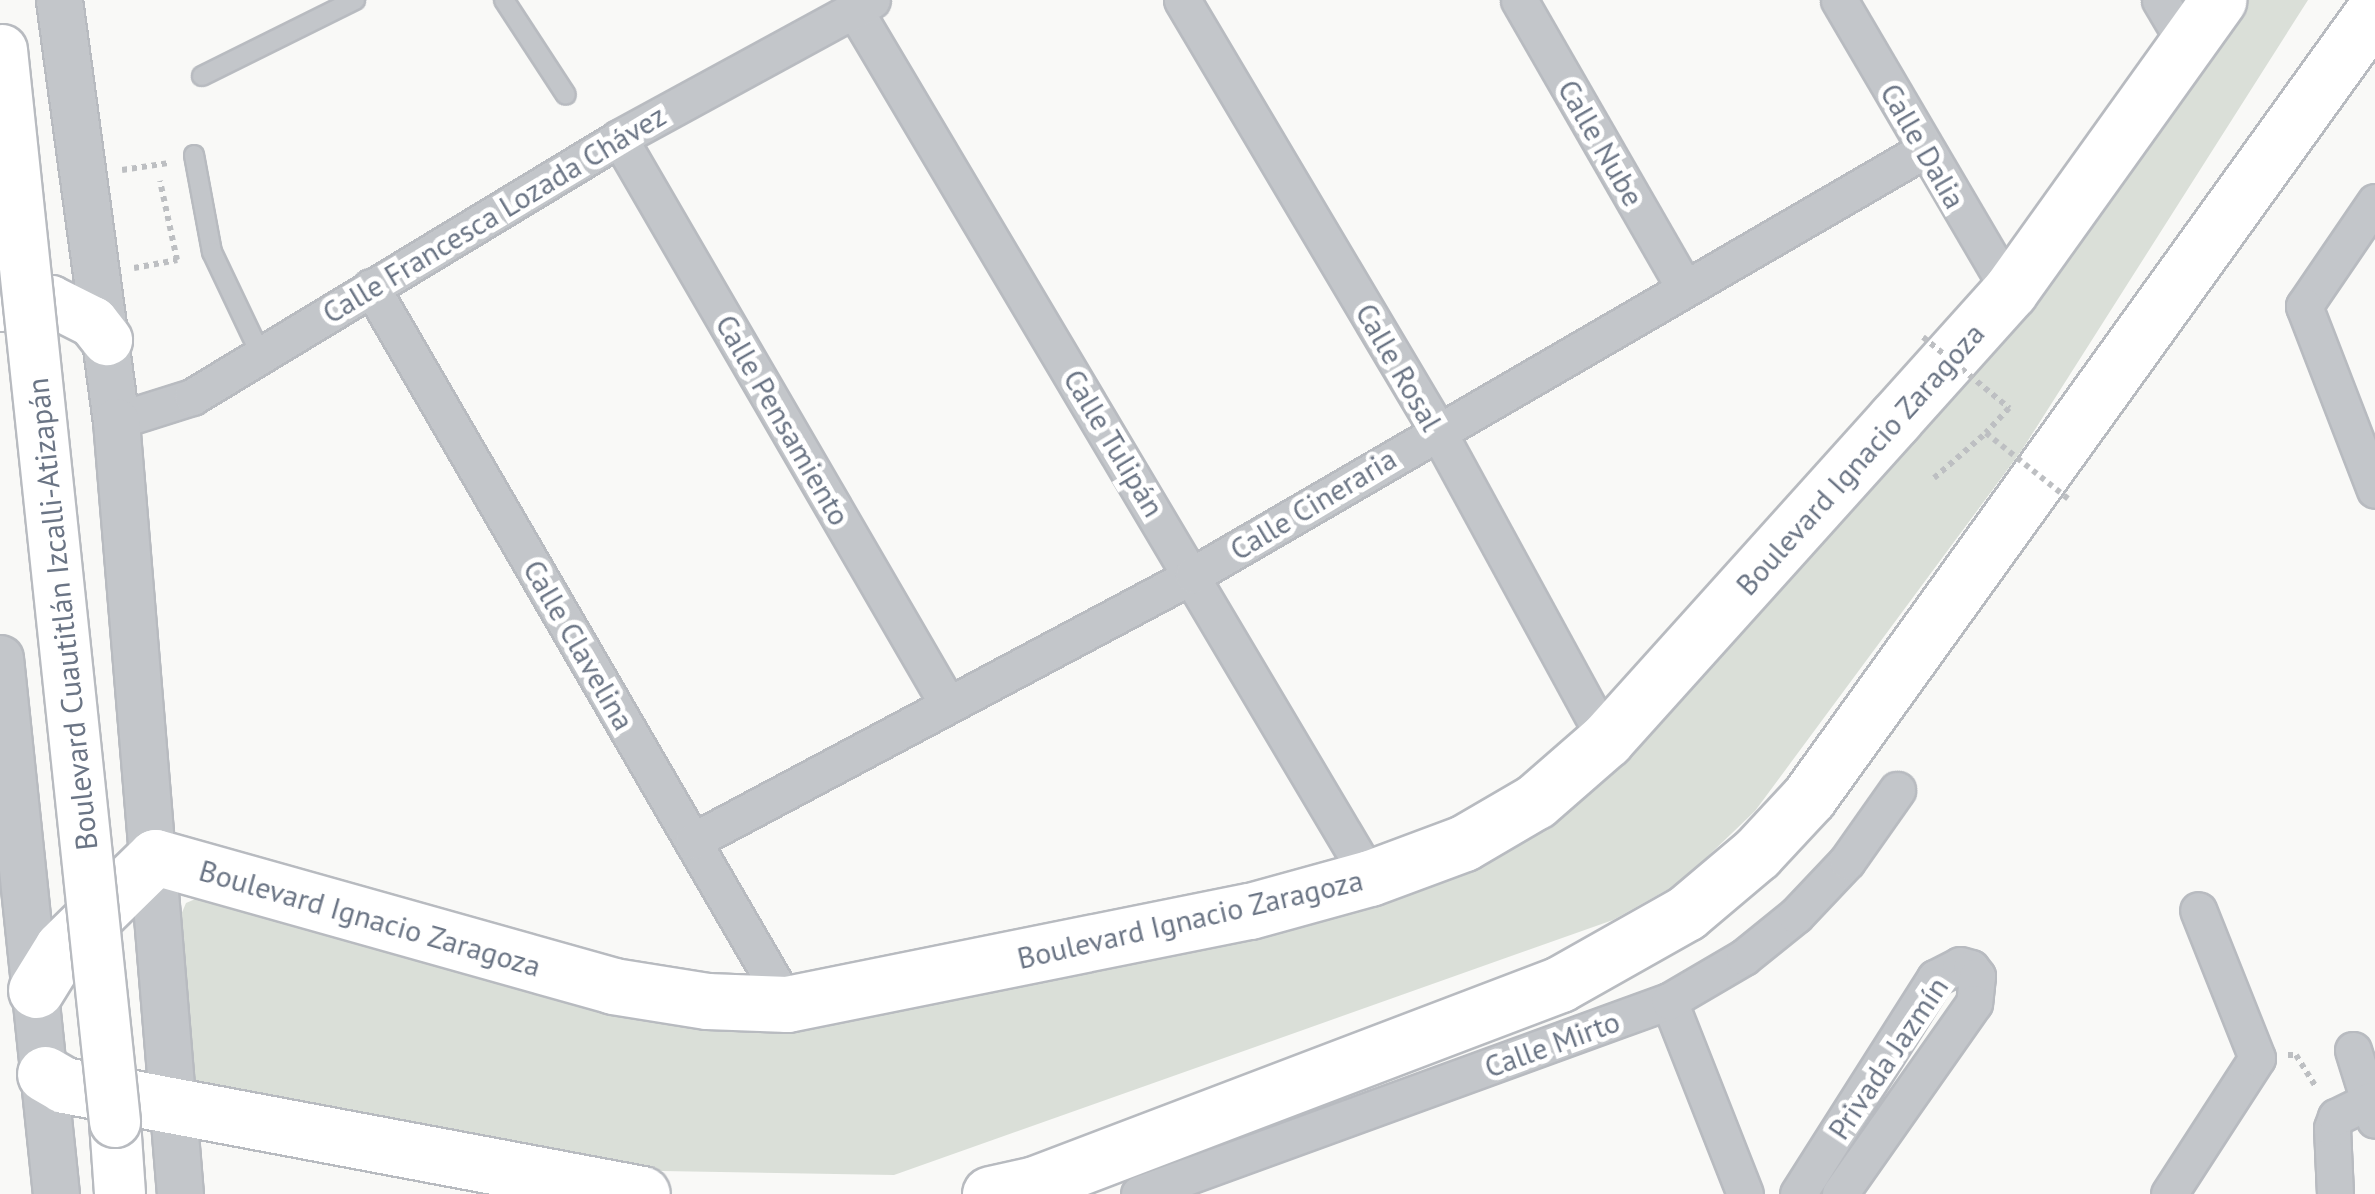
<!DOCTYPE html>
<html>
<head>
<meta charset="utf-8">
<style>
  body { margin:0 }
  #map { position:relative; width:2375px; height:1194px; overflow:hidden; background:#f9f9f7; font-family:"PT Sans",sans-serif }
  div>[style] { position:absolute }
  .green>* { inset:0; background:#dadfd8 }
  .path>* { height:6px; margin-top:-3px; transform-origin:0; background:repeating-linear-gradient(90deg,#bdbfc2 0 5px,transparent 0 10px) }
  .roads { filter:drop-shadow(2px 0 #b8bbc0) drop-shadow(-2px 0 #b8bbc0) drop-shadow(0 2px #b8bbc0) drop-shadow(0 -2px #b8bbc0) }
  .service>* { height:18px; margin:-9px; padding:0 9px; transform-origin:9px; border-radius:9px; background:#c3c6ca }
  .minor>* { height:35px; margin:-17.5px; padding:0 17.5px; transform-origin:17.5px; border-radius:17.5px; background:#c3c6ca }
  .tertiary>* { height:45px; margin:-22.5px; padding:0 22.5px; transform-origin:22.5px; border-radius:22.5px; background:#c3c6ca }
  .secondary>* { height:50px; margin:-25px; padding:0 25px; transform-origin:25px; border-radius:25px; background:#fff }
  .primary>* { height:55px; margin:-27.5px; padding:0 27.5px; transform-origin:27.5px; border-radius:27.5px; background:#fff }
  .path-bridge>* { height:6px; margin-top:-3px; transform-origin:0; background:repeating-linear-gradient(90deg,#bdbfc2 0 5px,transparent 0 10px) }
  .bridges { filter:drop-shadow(2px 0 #b8bbc0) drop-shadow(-2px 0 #b8bbc0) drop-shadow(0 2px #b8bbc0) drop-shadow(0 -2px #b8bbc0) }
  .secondary-bridge>* { height:50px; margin:-25px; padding:0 25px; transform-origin:25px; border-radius:25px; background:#fff }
  span { translate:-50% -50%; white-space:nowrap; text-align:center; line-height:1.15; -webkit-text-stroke:10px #fff; paint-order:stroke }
  .street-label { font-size:30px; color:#6b7585 }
</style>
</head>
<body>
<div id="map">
  <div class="green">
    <i style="clip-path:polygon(2220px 0,2308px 0,2022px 450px,1755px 811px,1681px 882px,1613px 920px,894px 1175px,662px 1171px,191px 1088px,178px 922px,186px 903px,207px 894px,768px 1014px,1582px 793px)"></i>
  </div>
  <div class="path">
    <i style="left:122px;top:170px;width:48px;rotate:-8.5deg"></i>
    <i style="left:134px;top:268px;width:44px;rotate:-10.5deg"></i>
    <i style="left:177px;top:260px;width:81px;rotate:-102.1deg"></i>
    <i style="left:1934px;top:478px;width:69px;rotate:-40.9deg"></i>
    <i style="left:2288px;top:1055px;width:8px"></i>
    <i style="left:2296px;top:1055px;width:39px;rotate:58deg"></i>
  </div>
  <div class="roads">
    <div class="service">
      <i style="left:504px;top:0;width:113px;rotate:56.9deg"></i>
      <i style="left:202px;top:76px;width:171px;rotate:-26.4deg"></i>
      <i style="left:194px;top:155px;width:99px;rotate:79.5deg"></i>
      <i style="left:212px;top:252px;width:112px;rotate:64.6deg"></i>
    </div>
    <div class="minor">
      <i style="left:1182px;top:0;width:500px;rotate:59.3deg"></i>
      <i style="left:1437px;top:430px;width:353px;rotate:61.4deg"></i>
      <i style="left:1519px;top:0;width:329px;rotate:60.1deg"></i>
      <i style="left:1839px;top:0;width:338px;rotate:59.6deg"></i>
      <i style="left:2160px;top:0;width:51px;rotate:59.4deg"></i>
      <i style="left:854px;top:9px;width:1011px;rotate:59.3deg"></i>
      <i style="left:619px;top:138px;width:653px;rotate:59.86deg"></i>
      <i style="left:2375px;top:202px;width:126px;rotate:124.3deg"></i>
      <i style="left:2304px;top:306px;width:197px;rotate:68.9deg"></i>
      <i style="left:371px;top:287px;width:829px;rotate:59.88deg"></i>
      <i style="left:116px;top:421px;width:80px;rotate:-17.5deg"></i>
      <i style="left:192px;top:397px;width:499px;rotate:-31.2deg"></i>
      <i style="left:619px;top:138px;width:288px;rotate:-28.6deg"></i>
      <i style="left:693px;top:841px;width:566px;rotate:-28.01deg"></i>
      <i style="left:1193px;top:575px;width:846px;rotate:-30.17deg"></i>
      <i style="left:1669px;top:1001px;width:207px;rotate:68.5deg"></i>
      <i style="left:2353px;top:1050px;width:73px;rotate:72.6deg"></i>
      <i style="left:1139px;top:1194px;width:564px;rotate:-20.01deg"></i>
      <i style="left:1669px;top:1001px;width:87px;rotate:-30.4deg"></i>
      <i style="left:1744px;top:957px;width:67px;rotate:-38.9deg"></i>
      <i style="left:1796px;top:915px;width:74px;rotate:-46.6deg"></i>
      <i style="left:1847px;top:861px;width:87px;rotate:-54.8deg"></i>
      <i style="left:1798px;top:1194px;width:256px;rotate:-57.6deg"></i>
      <i style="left:1935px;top:978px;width:28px;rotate:-27deg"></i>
      <i style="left:1960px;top:965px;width:11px;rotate:15deg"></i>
      <i style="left:1971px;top:968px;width:10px;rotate:53deg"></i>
      <i style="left:1977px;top:976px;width:27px;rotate:96deg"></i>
      <i style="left:1974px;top:1003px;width:233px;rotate:125.1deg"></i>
      <i style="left:2169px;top:1194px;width:162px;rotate:-57.1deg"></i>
      <i style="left:2257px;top:1058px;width:159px;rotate:-111.7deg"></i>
      <i style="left:2335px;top:1194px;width:66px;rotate:-92.6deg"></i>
      <i style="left:2332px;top:1128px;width:12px;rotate:-70deg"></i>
      <i style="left:2336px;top:1117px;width:37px;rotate:-26deg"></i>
    </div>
    <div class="tertiary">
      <i style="left:59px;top:0;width:425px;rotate:82.3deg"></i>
      <i style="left:116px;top:421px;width:776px;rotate:85.27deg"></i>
      <i style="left:0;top:658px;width:539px;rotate:84.04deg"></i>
    </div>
    <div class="secondary">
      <i style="left:0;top:306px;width:51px;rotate:-5.6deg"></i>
      <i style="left:51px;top:301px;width:47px;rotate:26.6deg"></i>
      <i style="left:93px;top:322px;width:23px;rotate:52deg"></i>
      <i style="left:115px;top:1122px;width:72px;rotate:86deg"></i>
    </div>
    <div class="primary">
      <i style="left:36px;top:990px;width:49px;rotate:-58.2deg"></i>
      <i style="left:62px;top:948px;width:130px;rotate:-44.4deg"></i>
      <i style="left:155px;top:857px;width:476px;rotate:15.7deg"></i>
      <i style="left:613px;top:986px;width:95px;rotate:9.1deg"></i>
      <i style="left:707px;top:1001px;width:80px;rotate:2.1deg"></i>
      <i style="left:787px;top:1004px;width:472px;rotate:-11.4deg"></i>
      <i style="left:1250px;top:911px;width:124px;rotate:-15.4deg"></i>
      <i style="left:1370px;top:878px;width:100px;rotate:-20.4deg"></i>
      <i style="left:1464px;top:843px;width:83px;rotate:-30.3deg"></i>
      <i style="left:1536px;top:801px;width:93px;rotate:-41.1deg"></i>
      <i style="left:1606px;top:740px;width:432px;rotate:-48deg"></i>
      <i style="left:1895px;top:419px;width:172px;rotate:-48.1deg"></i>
      <i style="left:2010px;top:291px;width:358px;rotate:-54.4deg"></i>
      <i style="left:45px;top:1074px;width:22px;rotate:30deg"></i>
      <i style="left:64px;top:1085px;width:588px;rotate:10.68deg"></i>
      <i style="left:990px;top:1194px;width:46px;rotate:-12.5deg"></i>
      <i style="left:1035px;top:1184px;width:562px;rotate:-20.85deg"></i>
      <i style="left:1560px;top:984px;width:145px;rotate:-29.4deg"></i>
      <i style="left:1686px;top:913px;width:93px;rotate:-40.2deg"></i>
      <i style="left:1757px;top:853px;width:76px;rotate:-47.1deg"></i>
      <i style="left:1809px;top:797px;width:969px;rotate:-54.28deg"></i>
    </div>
  </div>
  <div class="path-bridge">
    <i style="left:1923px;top:337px;width:112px;rotate:39.5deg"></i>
    <i style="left:2009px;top:408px;width:34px;rotate:133deg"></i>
    <i style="left:1986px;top:433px;width:110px;rotate:38.7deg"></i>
  </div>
  <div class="bridges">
    <div class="secondary-bridge">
      <i style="left:2px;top:50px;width:1078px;rotate:83.98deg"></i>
    </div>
  </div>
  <div class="street-label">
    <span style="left:1601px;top:143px;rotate:60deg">Calle Nube</span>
    <span style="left:1923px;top:146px;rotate:60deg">Calle Dalia</span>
    <span style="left:494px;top:214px;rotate:-31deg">Calle Francesca Lozada Chávez</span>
    <span style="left:1399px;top:367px;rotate:60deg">Calle Rosal</span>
    <span style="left:783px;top:420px;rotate:60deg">Calle Pensamiento</span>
    <span style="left:1114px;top:443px;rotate:59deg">Calle Tulipán</span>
    <span style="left:1860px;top:459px;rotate:-48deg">Boulevard Ignacio Zaragoza</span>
    <span style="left:1313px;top:504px;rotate:-31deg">Calle Cineraria</span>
    <span style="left:62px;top:614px;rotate:-96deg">Boulevard Cuautitlán Izcalli-Atizapán</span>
    <span style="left:579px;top:645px;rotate:60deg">Calle Clavelina</span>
    <span style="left:370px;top:918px;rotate:16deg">Boulevard Ignacio Zaragoza</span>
    <span style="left:1190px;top:919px;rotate:-13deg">Boulevard Ignacio Zaragoza</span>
    <span style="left:1552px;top:1044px;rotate:-20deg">Calle Mirto</span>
    <span style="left:1888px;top:1058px;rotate:-56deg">Privada Jazmín</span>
  </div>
</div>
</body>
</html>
